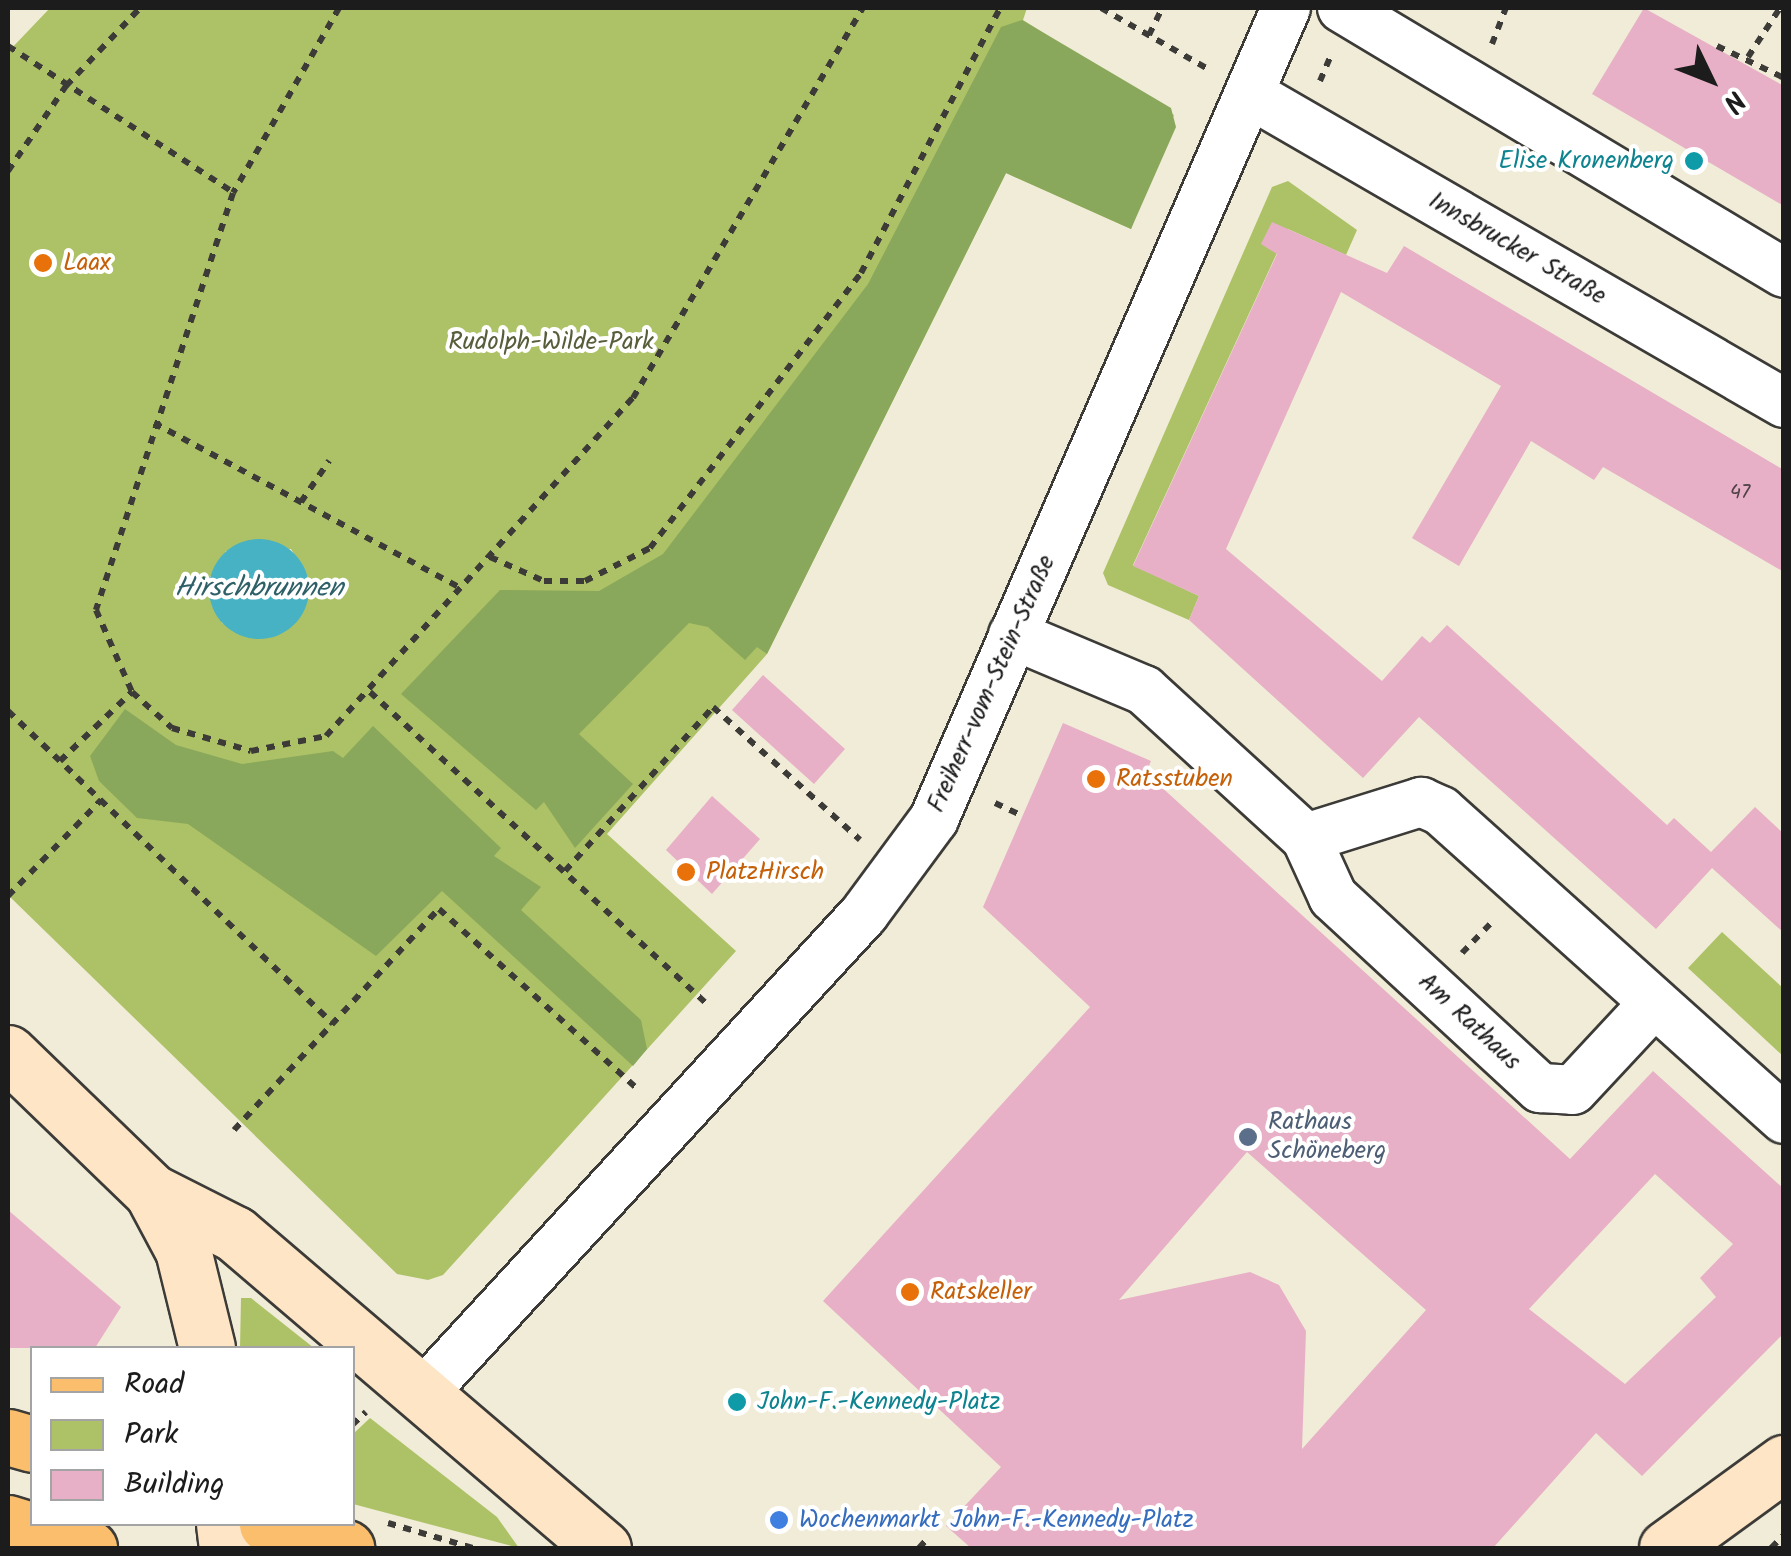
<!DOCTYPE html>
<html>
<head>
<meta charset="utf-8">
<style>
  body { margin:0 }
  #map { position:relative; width:1791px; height:1556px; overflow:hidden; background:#f0ecd7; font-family:Kalam,sans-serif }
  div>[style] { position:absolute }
  .green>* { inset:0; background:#adc266 }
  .forest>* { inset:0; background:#8aa85b }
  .water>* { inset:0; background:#47b2c4 }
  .round { border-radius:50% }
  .building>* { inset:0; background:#e7b0c6 }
  .path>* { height:6px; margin-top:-3px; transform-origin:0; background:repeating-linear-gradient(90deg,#3c3b38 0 8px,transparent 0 16px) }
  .roads { filter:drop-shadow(2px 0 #3c3b38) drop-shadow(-2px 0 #3c3b38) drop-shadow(0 2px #3c3b38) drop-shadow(0 -2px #3c3b38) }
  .street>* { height:48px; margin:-24px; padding:0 24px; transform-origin:24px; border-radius:24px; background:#fff }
  .secondary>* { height:55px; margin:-27.5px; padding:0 27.5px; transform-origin:27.5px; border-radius:27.5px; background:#fde5c5 }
  .primary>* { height:55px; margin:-27.5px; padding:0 27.5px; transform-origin:27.5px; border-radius:27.5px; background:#fabe6d }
  .dots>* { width:28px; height:28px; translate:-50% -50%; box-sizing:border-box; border:5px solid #fff; border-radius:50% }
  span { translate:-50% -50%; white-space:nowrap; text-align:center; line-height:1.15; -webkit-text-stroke:8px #fff; paint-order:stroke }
  .number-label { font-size:20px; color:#4f4146 }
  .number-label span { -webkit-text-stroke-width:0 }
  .culture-label { font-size:25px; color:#0d838f }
  .right { translate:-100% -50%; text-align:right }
  .left { translate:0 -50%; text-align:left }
  .street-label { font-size:25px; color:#1c1c1c }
  .food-label { font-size:25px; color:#c56008 }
  .park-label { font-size:25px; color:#565e3a }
  .service-label { font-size:25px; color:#4e5e75 }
  .shop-label { font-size:25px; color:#366cbe }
  .water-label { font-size:28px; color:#2f6068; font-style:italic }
  .frame { position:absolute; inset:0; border:10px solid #1c1c1c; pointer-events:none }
  .legend { position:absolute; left:30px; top:1346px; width:325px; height:180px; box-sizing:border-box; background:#fff; border:2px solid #a4a4a4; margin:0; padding:12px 18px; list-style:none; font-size:30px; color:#1c1c1c }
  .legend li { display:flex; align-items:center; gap:20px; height:50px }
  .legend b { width:50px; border:2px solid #a4a4a4 }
  .north { position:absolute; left:1661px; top:30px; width:100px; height:100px; -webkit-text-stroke:8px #fff; paint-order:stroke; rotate:133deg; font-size:28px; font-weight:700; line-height:40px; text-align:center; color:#1c1c1c }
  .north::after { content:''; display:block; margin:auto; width:35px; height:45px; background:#1c1c1c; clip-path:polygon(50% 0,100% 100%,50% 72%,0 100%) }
</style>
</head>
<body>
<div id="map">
  <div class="green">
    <i style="clip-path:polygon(evenodd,50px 8px,1027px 8px,1023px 20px,1174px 115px,1131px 229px,1006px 173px,767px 654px,607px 834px,736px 951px,443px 1275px,428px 1280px,397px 1274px,8px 895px,8px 52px,50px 8px,291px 549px,309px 579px,249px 638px,222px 623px,209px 579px,226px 551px,291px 549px)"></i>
    <i style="clip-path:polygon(1288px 181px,1357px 230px,1346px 255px,1288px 229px,1133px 565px,1199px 596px,1189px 620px,1108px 585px,1103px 573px,1272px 187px)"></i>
    <i style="clip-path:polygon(1722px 932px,1783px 988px,1783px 1056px,1688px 968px)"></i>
    <i style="clip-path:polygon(241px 1298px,251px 1298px,314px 1348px,240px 1348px)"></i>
    <i style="clip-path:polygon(370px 1418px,497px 1517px,519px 1548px,353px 1504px,353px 1434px)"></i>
  </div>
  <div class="forest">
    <i style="clip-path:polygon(1022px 20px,1171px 108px,1176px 127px,1131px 229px,1006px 173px,767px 654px,757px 647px,745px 660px,708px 627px,689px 623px,579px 734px,633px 784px,575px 848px,544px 802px,536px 810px,401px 694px,500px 590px,599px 591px,663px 554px,868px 284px,1001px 27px)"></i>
    <i style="clip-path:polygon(125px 709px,176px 745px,242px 764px,333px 751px,343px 758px,373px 726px,501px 848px,494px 856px,541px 887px,521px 910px,641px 1020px,647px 1049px,633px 1066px,442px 891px,376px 956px,188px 824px,137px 818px,99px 781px,90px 756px)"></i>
  </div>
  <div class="water">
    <i class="round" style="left:209px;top:539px;width:100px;height:100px"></i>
  </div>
  <div class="building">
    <i style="clip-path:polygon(1644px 8px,1784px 86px,1784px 206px,1592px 94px)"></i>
    <i style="clip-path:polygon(1272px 222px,1387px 273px,1404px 246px,1784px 470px,1784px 572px,1603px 467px,1594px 480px,1531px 441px,1459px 566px,1412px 538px,1501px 386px,1341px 292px,1226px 549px,1382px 681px,1422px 636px,1430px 643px,1447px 625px,1667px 825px,1674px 818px,1711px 852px,1755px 807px,1784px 834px,1784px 933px,1712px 868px,1656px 929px,1419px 717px,1363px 778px,1189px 620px,1199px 596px,1133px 566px,1277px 254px,1261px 244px)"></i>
    <i style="clip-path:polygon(763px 675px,845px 749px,814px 784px,732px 710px)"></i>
    <i style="clip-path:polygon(evenodd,1063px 723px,1151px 761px,1146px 773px,1570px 1159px,1653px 1071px,1784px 1189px,1784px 1333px,1642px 1476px,1596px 1433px,1493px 1548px,971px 1548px,946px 1526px,1001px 1467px,823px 1301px,1090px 1007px,983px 907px,1063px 723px,1247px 1152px,1426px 1310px,1302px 1449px,1306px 1331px,1279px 1285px,1250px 1272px,1119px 1300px,1247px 1152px,1063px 723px,1655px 1174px,1733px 1244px,1700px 1278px,1716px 1297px,1625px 1384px,1529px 1309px,1655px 1174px)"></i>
    <i style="clip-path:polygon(712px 796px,760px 839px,712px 894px,666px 850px)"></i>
    <i style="clip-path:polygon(8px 1210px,121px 1307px,95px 1348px,8px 1348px)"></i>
  </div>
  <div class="path">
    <i style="left:339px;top:8px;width:213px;rotate:119.8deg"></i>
    <i style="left:233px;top:193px;width:439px;rotate:108.2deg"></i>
    <i style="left:96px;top:610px;width:90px;rotate:66.3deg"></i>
    <i style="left:132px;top:692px;width:54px;rotate:42deg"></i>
    <i style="left:172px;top:728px;width:82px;rotate:16.2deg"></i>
    <i style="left:251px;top:751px;width:76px;rotate:-11.3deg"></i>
    <i style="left:326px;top:736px;width:457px;rotate:-47.8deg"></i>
    <i style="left:633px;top:398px;width:453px;rotate:-59.5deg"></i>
    <i style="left:1101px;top:8px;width:123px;rotate:29.7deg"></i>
    <i style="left:1149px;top:35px;width:30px;rotate:-64deg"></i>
    <i style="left:1492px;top:44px;width:39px;rotate:-69deg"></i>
    <i style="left:8px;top:46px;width:268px;rotate:33deg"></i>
    <i style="left:1717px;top:46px;width:74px;rotate:25.5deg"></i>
    <i style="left:1748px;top:57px;width:59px;rotate:-56.9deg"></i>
    <i style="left:1320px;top:81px;width:28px;rotate:-67deg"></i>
    <i style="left:8px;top:171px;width:103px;rotate:-55.7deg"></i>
    <i style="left:66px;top:86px;width:108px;rotate:-46.5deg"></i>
    <i style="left:154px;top:423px;width:349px;rotate:28.3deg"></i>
    <i style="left:301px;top:502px;width:50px;rotate:-55.7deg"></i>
    <i style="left:490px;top:557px;width:59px;rotate:24deg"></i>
    <i style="left:544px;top:581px;width:41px"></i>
    <i style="left:585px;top:581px;width:73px;rotate:-26.9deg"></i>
    <i style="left:650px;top:548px;width:347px;rotate:-52.5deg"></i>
    <i style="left:861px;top:273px;width:299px;rotate:-62.3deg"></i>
    <i style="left:370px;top:692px;width:463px;rotate:42.8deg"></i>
    <i style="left:8px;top:711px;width:451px;rotate:43.9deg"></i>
    <i style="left:60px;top:761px;width:100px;rotate:-43.8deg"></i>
    <i style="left:995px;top:803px;width:31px;rotate:25deg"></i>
    <i style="left:565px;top:871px;width:221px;rotate:-47.9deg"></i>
    <i style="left:713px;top:707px;width:198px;rotate:42.1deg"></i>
    <i style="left:8px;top:896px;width:134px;rotate:-45.9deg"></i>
    <i style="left:1462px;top:953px;width:47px;rotate:-45.9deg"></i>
    <i style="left:234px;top:1130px;width:301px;rotate:-47.2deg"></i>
    <i style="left:439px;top:909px;width:265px;rotate:42.2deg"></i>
    <i style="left:352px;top:1425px;width:19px;rotate:-43deg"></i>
    <i style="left:388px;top:1523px;width:89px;rotate:16.4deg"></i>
    <i style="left:919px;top:1548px;width:15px;rotate:-48deg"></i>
    <i style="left:1771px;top:1548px;width:18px;rotate:-45deg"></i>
  </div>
  <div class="roads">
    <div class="street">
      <i style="left:1342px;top:8px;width:515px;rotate:30.94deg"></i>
      <i style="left:1250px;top:94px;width:617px;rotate:30.06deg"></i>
      <i style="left:1013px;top:635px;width:142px;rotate:22.8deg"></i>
      <i style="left:1144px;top:690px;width:219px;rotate:42.4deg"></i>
      <i style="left:1306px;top:838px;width:65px;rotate:65.4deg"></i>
      <i style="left:1333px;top:897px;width:282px;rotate:42.7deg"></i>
      <i style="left:1540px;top:1088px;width:33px;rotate:3deg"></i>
      <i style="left:1573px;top:1090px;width:119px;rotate:-47deg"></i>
      <i style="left:1306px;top:838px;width:121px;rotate:-17.4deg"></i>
      <i style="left:1421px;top:802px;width:22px;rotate:24deg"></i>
      <i style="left:1441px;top:811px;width:461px;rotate:41.9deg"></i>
      <i style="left:422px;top:1394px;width:653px;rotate:-47.36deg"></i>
      <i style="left:864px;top:914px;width:118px;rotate:-53.6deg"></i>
      <i style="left:934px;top:819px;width:884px;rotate:-66.54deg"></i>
    </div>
    <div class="secondary">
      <i style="left:8px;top:1053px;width:200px;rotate:44deg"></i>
      <i style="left:152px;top:1192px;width:66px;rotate:61.9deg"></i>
      <i style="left:183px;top:1250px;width:101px;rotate:76.2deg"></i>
      <i style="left:152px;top:1192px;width:93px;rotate:26.8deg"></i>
      <i style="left:235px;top:1234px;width:484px;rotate:40.5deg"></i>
      <i style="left:224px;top:1524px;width:24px;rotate:83deg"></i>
      <i style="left:1667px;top:1548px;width:145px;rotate:-36deg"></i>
    </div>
    <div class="primary">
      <i style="left:8px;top:1437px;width:25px;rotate:16deg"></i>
      <i style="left:8px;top:1523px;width:85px;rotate:17.2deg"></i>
      <i style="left:267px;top:1524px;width:83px;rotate:16.9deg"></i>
    </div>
  </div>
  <div class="dots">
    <i style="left:1694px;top:161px;background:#0f9aa8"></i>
    <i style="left:43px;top:263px;background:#e8710a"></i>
    <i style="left:1096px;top:779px;background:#e8710a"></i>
    <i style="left:686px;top:872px;background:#e8710a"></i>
    <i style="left:1248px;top:1137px;background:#5c6f8a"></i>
    <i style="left:910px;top:1292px;background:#e8710a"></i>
    <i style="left:737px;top:1402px;background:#0f9aa8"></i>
    <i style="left:779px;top:1520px;background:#3f7fe0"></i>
  </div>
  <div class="number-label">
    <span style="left:1740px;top:493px">47</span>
  </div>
  <div class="culture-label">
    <span class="right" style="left:1674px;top:161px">Elise Kronenberg</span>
    <span class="left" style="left:757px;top:1402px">John-F.-Kennedy-Platz</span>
  </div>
  <div class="street-label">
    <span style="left:1517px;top:249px;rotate:30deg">Innsbrucker Straße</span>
    <span style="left:992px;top:684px;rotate:-66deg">Freiherr-vom-Stein-Straße</span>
    <span style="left:1469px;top:1022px;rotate:43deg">Am Rathaus</span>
  </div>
  <div class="food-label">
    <span class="left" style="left:63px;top:263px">Laax</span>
    <span class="left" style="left:1116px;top:779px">Ratsstuben</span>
    <span class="left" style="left:706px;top:872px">PlatzHirsch</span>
    <span class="left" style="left:930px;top:1292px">Ratskeller</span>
  </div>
  <div class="park-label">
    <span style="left:551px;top:342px">Rudolph-Wilde-Park</span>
  </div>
  <div class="service-label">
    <span class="left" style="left:1268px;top:1137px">Rathaus<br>Schöneberg</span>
  </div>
  <div class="shop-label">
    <span class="left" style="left:799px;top:1520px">Wochenmarkt John-F.-Kennedy-Platz</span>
  </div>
  <div class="water-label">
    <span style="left:259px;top:589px">Hirschbrunnen</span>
  </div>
  <div class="frame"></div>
  <ul class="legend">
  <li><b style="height:12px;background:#fabe6d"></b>Road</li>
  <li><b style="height:28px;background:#adc266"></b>Park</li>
  <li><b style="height:28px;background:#e7b0c6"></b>Building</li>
  </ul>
  <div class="north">N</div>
</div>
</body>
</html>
